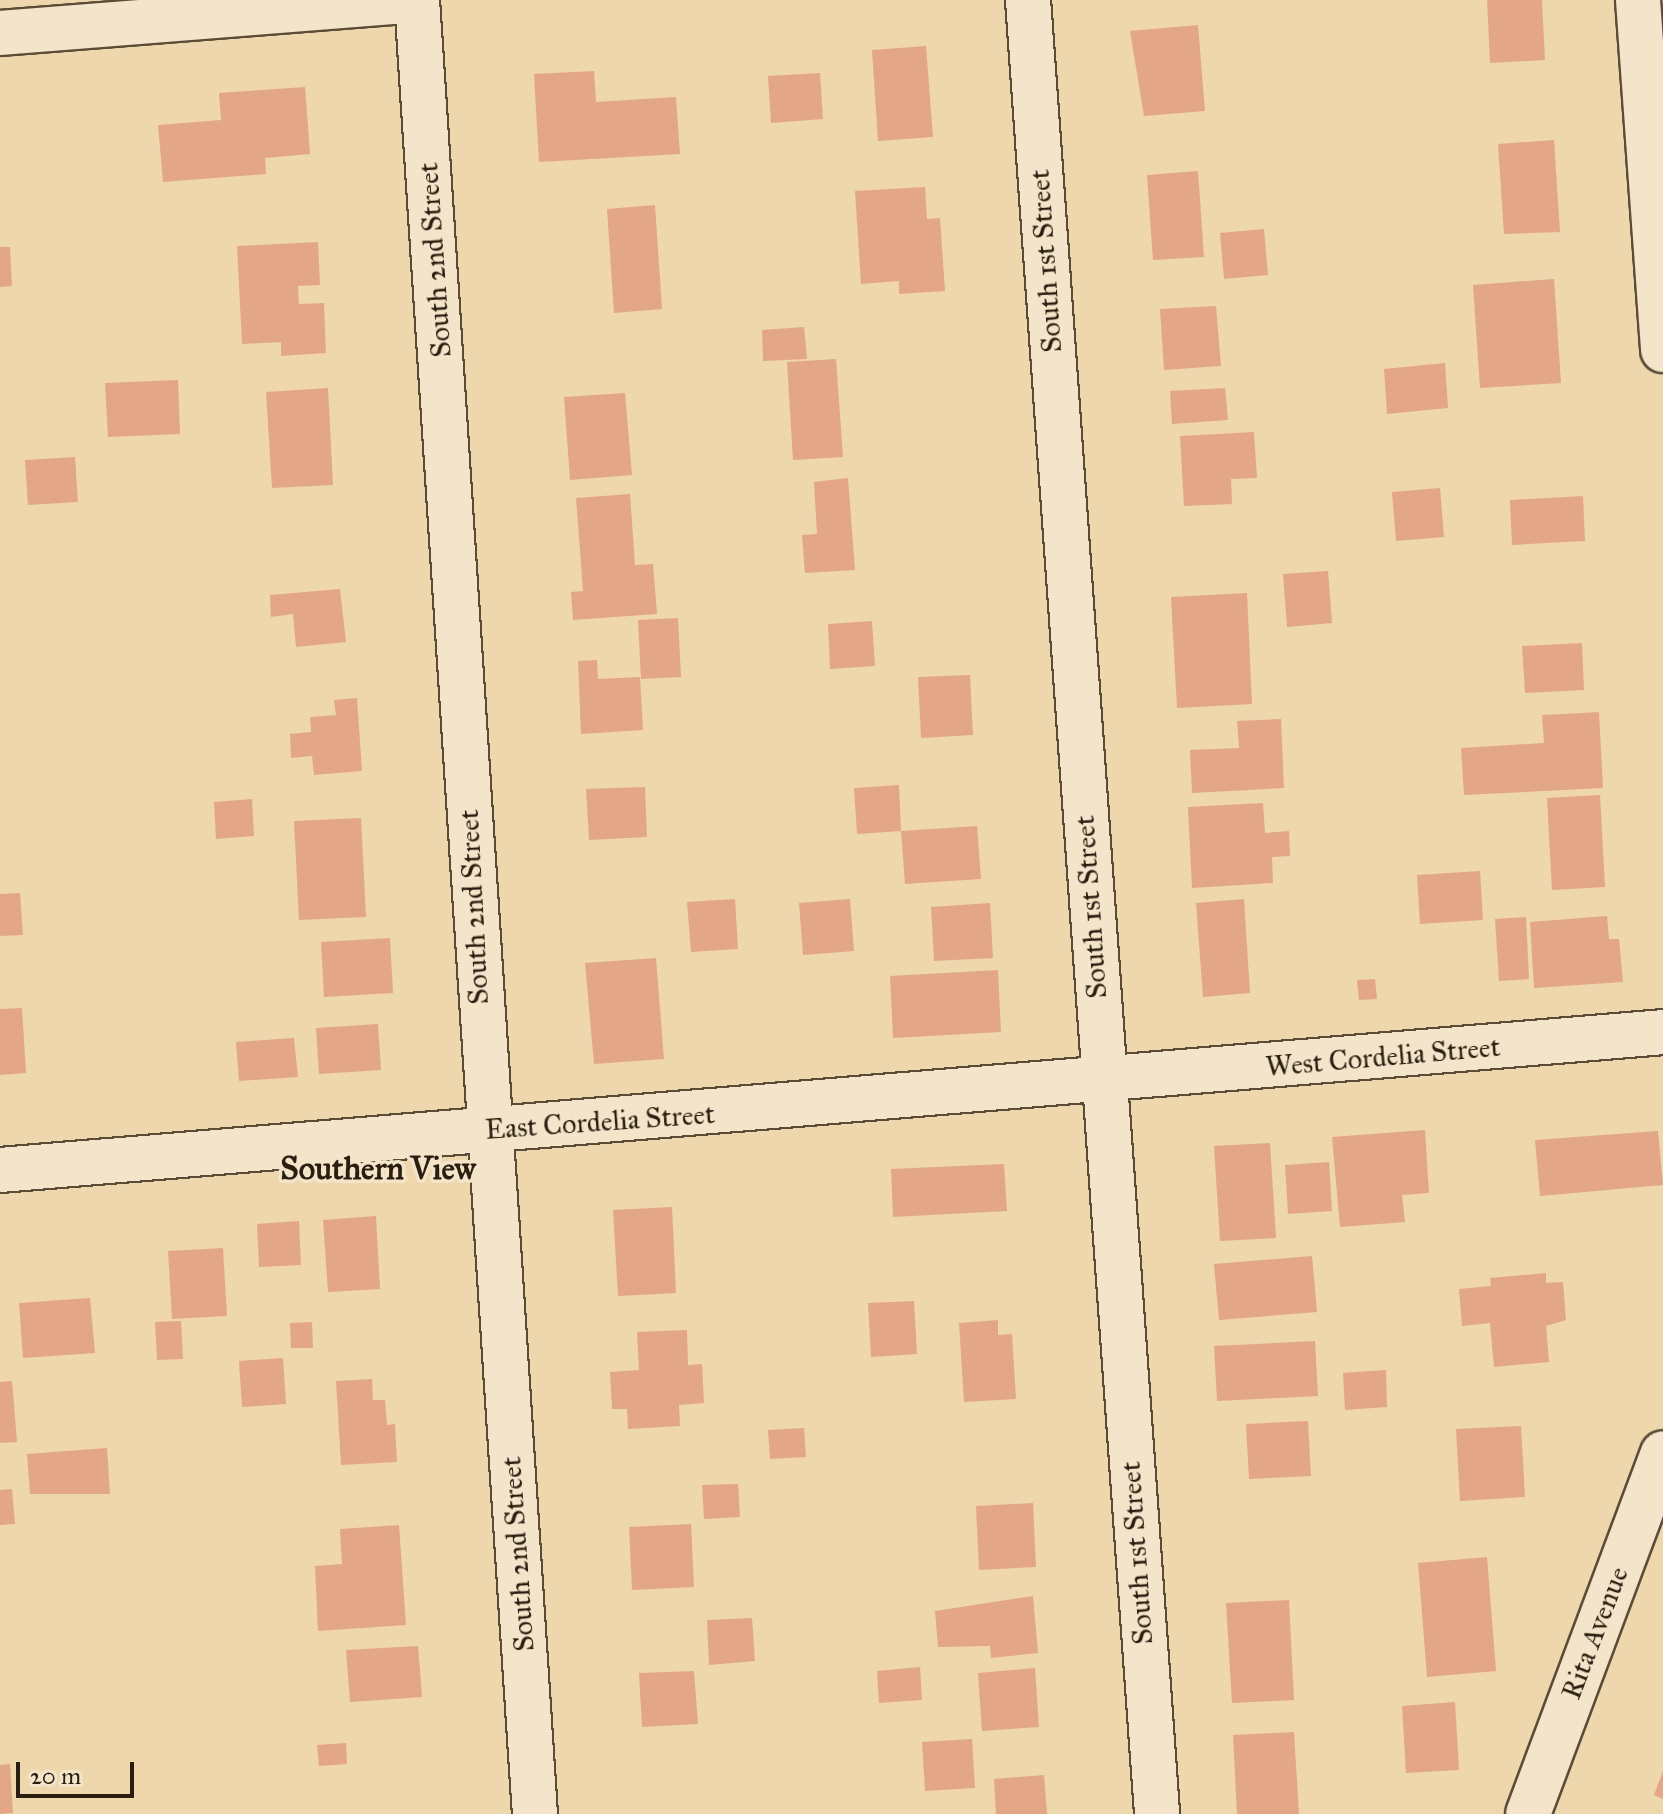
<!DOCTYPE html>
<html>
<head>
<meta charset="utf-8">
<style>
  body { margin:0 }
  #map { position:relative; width:1663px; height:1814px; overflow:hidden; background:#eed6ad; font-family:"IM FELL Great Primer",serif }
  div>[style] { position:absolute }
  .building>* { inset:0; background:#e3a788 }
  .roads { filter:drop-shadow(2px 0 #5b4c37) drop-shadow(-2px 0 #5b4c37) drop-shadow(0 2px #5b4c37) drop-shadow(0 -2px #5b4c37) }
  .minor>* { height:44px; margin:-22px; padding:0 22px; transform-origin:22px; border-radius:22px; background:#f4e4ca }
  .tertiary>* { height:44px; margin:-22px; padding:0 22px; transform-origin:22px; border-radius:22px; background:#f4e4ca }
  span { translate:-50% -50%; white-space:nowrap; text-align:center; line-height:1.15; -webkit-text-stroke:7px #f4e4ca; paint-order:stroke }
  .street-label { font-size:28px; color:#2a1e10 }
  .quarter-label { font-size:32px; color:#2a1e10; font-weight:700 }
  .scale { position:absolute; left:16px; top:1762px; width:118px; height:36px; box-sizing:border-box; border:4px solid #2a1e10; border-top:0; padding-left:10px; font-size:24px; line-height:28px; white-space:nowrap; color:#2a1e10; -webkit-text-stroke:6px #f4e4ca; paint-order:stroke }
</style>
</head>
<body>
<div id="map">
  <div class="building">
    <i style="clip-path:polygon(1487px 0,1542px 0,1545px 60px,1490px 63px)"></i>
    <i style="clip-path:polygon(1198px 25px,1205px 111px,1144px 116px,1130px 31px)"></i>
    <i style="clip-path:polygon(926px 46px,933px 137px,878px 141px,872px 50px)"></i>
    <i style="clip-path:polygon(594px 71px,596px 102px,676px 97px,680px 154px,539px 162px,534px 74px)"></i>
    <i style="clip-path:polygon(820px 73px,823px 119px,771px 123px,768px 76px)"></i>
    <i style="clip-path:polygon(305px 87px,310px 154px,265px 158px,266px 174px,163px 182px,158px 125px,221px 120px,219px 93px)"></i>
    <i style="clip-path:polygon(1554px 140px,1560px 232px,1504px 234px,1498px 144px)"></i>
    <i style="clip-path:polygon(1198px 171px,1204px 257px,1153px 260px,1147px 175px)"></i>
    <i style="clip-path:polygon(925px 187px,927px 219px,940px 218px,945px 291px,899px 294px,899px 281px,861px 284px,855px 191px)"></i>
    <i style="clip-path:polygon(655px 205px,662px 309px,614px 313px,607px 209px)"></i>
    <i style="clip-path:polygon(1264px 229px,1268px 275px,1224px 279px,1220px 233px)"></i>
    <i style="clip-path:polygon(318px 242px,320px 285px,298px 286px,299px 304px,324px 303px,326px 353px,281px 356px,281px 342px,242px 344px,237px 246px)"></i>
    <i style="clip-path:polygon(0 247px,10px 247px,12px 286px,0 287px)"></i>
    <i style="clip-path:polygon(1554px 279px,1561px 383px,1480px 388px,1473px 285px)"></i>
    <i style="clip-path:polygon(1216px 306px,1221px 366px,1164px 370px,1160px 309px)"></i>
    <i style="clip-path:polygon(804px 327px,807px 359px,763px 361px,762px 330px)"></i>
    <i style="clip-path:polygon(836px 359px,843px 457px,793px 460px,787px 362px)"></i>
    <i style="clip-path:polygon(1445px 363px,1448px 408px,1387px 414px,1384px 369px)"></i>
    <i style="clip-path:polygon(178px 380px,180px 434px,108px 437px,105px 383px)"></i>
    <i style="clip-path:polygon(328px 388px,333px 485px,272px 488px,266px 392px)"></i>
    <i style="clip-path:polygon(1225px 388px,1228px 420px,1172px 424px,1170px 391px)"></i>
    <i style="clip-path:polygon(625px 393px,632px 475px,570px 480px,564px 397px)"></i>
    <i style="clip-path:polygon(1254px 432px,1257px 478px,1231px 479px,1232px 504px,1184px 506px,1180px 436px)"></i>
    <i style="clip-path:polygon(75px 457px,78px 502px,28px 505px,25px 460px)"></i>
    <i style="clip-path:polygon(848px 478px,855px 570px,805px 573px,802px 535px,817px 534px,814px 482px)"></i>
    <i style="clip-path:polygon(1440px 488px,1444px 537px,1396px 541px,1392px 492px)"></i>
    <i style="clip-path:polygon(630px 494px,635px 565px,653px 564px,657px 614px,573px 620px,571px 592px,583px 591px,576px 498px)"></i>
    <i style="clip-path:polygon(1583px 496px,1585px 541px,1512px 545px,1510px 500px)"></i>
    <i style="clip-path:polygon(1328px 571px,1332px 623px,1287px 627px,1283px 574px)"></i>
    <i style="clip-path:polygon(340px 589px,346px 642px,296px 647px,293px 614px,271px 617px,270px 595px)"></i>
    <i style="clip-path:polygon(1247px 593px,1252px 704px,1177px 708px,1171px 597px)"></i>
    <i style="clip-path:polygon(678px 618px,681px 677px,641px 679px,638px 620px)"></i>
    <i style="clip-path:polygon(872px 621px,875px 666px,830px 669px,828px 624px)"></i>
    <i style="clip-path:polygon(1582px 643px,1584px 690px,1525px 693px,1522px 646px)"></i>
    <i style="clip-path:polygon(597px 660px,598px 679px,640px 677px,643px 730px,581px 734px,578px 661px)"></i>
    <i style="clip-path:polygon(970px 675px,973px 735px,921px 738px,918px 677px)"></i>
    <i style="clip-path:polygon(357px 698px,362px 771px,314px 775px,312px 756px,291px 758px,290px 734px,311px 732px,310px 717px,336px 715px,334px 700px)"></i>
    <i style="clip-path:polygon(1599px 712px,1603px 788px,1464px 795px,1461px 748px,1544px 743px,1542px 715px)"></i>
    <i style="clip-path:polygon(1281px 719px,1284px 788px,1192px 793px,1190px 750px,1239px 748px,1237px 721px)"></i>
    <i style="clip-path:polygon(899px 785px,901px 831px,857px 834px,854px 788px)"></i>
    <i style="clip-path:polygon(645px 787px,647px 837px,589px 840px,586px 789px)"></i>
    <i style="clip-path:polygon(1600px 795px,1605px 887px,1552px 890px,1547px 798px)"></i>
    <i style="clip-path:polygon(252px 799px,254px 836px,216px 839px,214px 802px)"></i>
    <i style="clip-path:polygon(1263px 803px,1265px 833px,1289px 831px,1290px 856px,1272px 857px,1273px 883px,1192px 888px,1188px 807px)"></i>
    <i style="clip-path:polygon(361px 818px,366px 917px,299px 920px,294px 821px)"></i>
    <i style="clip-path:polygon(977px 826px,981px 879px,905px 884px,901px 831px)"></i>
    <i style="clip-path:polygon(1480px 871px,1483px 920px,1420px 924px,1417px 875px)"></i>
    <i style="clip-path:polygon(20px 893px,23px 935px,0 936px,0 894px)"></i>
    <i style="clip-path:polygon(735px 899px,738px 949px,691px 952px,687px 902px)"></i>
    <i style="clip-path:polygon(850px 899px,854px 951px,803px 955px,799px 903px)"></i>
    <i style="clip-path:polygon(1244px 899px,1250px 993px,1203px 997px,1196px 903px)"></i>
    <i style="clip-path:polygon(990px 903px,993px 958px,934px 961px,931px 907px)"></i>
    <i style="clip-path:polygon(1607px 916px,1609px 939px,1619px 939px,1623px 982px,1534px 988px,1530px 922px)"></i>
    <i style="clip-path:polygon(1526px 917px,1529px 979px,1499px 981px,1495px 919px)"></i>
    <i style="clip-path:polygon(390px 938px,393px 993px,324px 997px,321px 942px)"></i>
    <i style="clip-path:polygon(656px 958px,664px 1059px,594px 1064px,585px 963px)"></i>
    <i style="clip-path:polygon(998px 970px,1001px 1032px,893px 1038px,890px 976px)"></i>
    <i style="clip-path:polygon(1375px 979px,1377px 999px,1359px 1000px,1357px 980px)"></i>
    <i style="clip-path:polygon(22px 1008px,26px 1073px,0 1075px,0 1009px)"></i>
    <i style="clip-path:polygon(378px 1024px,381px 1070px,319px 1074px,316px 1028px)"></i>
    <i style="clip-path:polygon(294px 1038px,298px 1077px,239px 1081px,236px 1042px)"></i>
    <i style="clip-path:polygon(1425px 1130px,1429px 1193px,1402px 1195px,1405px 1222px,1340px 1227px,1332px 1137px)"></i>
    <i style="clip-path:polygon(1658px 1131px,1663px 1185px,1540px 1196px,1535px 1140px)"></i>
    <i style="clip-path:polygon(1270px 1143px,1276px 1238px,1220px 1241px,1214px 1146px)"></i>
    <i style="clip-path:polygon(1329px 1162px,1332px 1211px,1288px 1214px,1285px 1165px)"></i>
    <i style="clip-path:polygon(1004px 1164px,1007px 1211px,893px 1217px,891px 1169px)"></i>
    <i style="clip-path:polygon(672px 1207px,676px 1293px,618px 1296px,613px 1210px)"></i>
    <i style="clip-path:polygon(376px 1216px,380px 1289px,328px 1292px,323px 1220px)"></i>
    <i style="clip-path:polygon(299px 1221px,301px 1265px,259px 1267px,257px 1224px)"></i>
    <i style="clip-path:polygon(223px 1248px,227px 1316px,172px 1319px,168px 1251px)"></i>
    <i style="clip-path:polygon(1312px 1256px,1317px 1312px,1219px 1320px,1214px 1264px)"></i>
    <i style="clip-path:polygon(1546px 1273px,1546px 1283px,1563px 1282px,1566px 1320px,1546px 1326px,1549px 1362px,1494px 1367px,1490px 1323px,1462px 1326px,1459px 1289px,1491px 1286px,1490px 1278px)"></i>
    <i style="clip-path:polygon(90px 1298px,95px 1353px,23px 1358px,19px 1303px)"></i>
    <i style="clip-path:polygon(914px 1301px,917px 1354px,871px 1357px,868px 1303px)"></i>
    <i style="clip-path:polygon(998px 1320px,998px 1335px,1012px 1334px,1016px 1399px,964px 1402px,959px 1323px)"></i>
    <i style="clip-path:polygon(181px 1321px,183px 1359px,157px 1360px,155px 1322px)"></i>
    <i style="clip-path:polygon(312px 1322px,313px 1348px,291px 1348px,290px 1323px)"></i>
    <i style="clip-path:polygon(687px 1330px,688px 1365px,702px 1364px,704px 1403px,679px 1405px,680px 1426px,628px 1429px,627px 1409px,612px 1409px,610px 1372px,639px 1370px,637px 1332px)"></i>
    <i style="clip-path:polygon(1315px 1341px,1318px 1396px,1217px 1401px,1214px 1346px)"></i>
    <i style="clip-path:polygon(283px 1358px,286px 1404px,242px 1407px,239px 1361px)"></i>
    <i style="clip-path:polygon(1386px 1370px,1387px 1407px,1345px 1410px,1343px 1373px)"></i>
    <i style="clip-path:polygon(372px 1379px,373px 1400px,385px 1400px,387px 1425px,395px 1424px,397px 1462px,341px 1465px,336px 1381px)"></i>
    <i style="clip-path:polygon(12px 1381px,17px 1442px,0 1443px,0 1382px)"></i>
    <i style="clip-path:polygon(1308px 1421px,1311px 1476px,1249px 1479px,1246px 1424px)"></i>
    <i style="clip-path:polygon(1521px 1426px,1525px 1497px,1460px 1501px,1456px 1429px)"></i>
    <i style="clip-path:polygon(804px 1428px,806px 1457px,770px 1459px,768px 1430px)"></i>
    <i style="clip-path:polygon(107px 1448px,110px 1494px,30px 1494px,27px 1454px)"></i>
    <i style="clip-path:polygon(738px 1484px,740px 1517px,704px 1519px,702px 1485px)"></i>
    <i style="clip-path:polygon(12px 1489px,15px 1524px,0 1525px,0 1490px)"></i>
    <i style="clip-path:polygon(1033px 1503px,1036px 1567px,979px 1570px,976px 1506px)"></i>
    <i style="clip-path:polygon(691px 1524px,694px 1587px,632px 1590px,629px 1527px)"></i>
    <i style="clip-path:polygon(399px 1525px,406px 1625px,318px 1631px,315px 1566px,342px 1564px,340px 1529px)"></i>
    <i style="clip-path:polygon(1487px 1557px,1496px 1671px,1427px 1677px,1418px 1563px)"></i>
    <i style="clip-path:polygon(1033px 1596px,1038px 1653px,991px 1658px,990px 1646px,938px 1647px,935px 1611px)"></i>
    <i style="clip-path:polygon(1289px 1600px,1294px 1700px,1232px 1703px,1226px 1603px)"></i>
    <i style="clip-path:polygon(752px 1618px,755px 1661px,709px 1665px,707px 1620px)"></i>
    <i style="clip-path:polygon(418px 1646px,422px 1697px,350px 1702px,346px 1650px)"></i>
    <i style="clip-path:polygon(920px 1667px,922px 1700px,879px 1703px,877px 1671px)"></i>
    <i style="clip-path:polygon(1035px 1668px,1039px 1727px,982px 1731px,978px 1673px)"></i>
    <i style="clip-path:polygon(694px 1671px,698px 1724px,642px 1727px,639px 1673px)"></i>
    <i style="clip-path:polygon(1455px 1702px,1459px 1770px,1406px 1773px,1402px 1706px)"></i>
    <i style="clip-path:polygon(1294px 1732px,1299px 1814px,1237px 1814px,1233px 1735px)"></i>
    <i style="clip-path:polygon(972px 1739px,975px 1788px,925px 1791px,922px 1742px)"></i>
    <i style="clip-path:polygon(346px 1743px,347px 1764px,319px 1766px,317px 1745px)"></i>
    <i style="clip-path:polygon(10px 1764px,13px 1813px,0 1814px,0 1765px)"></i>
    <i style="clip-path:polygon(1663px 1771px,1663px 1799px,1654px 1795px)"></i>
    <i style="clip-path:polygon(1044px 1775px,1047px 1814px,996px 1814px,994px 1779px)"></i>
  </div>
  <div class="roads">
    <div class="minor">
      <i style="left:417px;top:0;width:1818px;rotate:86.28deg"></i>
      <i style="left:1028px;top:0;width:1819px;rotate:85.93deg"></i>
      <i style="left:1638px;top:0;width:351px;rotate:85.9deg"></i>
      <i style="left:0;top:1170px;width:1669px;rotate:-4.74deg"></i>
      <i style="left:1528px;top:1814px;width:385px;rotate:-69.5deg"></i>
    </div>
    <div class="tertiary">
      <i style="left:0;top:33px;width:416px;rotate:-4.5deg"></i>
    </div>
  </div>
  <div class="street-label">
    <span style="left:435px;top:260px;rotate:-94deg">South 2nd Street</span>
    <span style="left:1046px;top:261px;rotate:-94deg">South 1st Street</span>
    <span style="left:474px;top:907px;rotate:-93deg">South 2nd Street</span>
    <span style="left:1091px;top:907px;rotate:-94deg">South 1st Street</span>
    <span style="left:1383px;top:1057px;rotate:-5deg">West Cordelia Street</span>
    <span style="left:600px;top:1122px;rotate:-4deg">East Cordelia Street</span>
    <span style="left:1137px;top:1553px;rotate:-94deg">South 1st Street</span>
    <span style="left:518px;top:1554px;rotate:-94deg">South 2nd Street</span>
    <span style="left:1595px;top:1633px;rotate:-69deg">Rita Avenue</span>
  </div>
  <div class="quarter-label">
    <span style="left:378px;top:1169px">Southern View</span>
  </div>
  <div class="scale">20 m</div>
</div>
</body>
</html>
